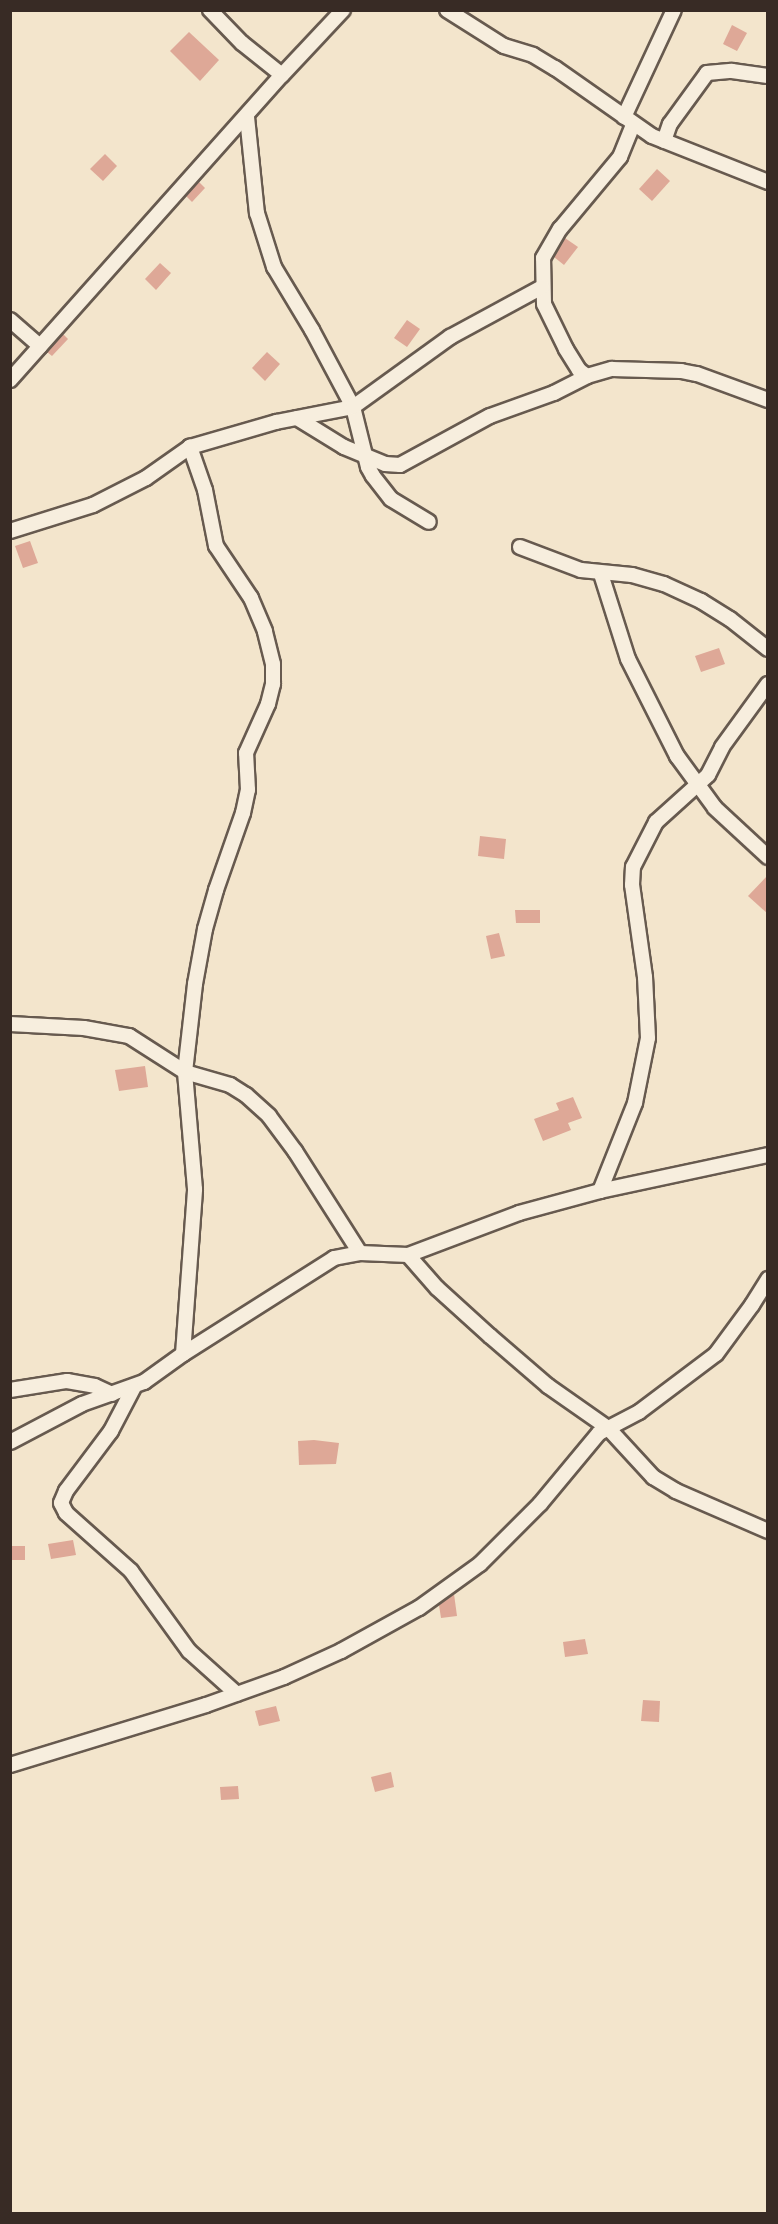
<!DOCTYPE html>
<html>
<head>
<meta charset="utf-8">
<style>
  body { margin:0 }
  #map { position:relative; width:778px; height:2224px; overflow:hidden; background:#f3e5cc; font-family:"Libre Bodoni",serif }
  div>[style] { position:absolute }
  .building>* { inset:0; background:#dea897 }
  .roads { filter:drop-shadow(2px 0 #675a4f) drop-shadow(-2px 0 #675a4f) drop-shadow(0 2px #675a4f) drop-shadow(0 -2px #675a4f) }
  .street>* { height:14px; margin:-7px; padding:0 7px; transform-origin:7px; border-radius:7px; background:#f7eede }
  span { translate:-50% -50%; white-space:nowrap; text-align:center; line-height:1.15; -webkit-text-stroke:4.5px #f7eede; paint-order:stroke }
  .frame { position:absolute; inset:0; border:12px solid #382b25; pointer-events:none }
</style>
</head>
<body>
<div id="map">
  <div class="building">
    <i style="clip-path:polygon(732px 25px,747px 33px,737px 51px,723px 44px)"></i>
    <i style="clip-path:polygon(189px 32px,219px 60px,200px 81px,170px 51px)"></i>
    <i style="clip-path:polygon(105px 154px,117px 166px,103px 181px,90px 169px)"></i>
    <i style="clip-path:polygon(657px 169px,670px 181px,652px 201px,639px 189px)"></i>
    <i style="clip-path:polygon(199px 182px,205px 188px,192px 202px,186px 196px)"></i>
    <i style="clip-path:polygon(565px 238px,578px 247px,564px 265px,554px 257px)"></i>
    <i style="clip-path:polygon(160px 263px,171px 273px,156px 290px,145px 279px)"></i>
    <i style="clip-path:polygon(407px 320px,420px 329px,407px 347px,394px 338px)"></i>
    <i style="clip-path:polygon(63px 334px,68px 339px,52px 356px,47px 352px)"></i>
    <i style="clip-path:polygon(267px 352px,280px 364px,265px 381px,252px 368px)"></i>
    <i style="clip-path:polygon(30px 541px,38px 563px,23px 568px,15px 546px)"></i>
    <i style="clip-path:polygon(719px 648px,725px 664px,701px 672px,695px 656px)"></i>
    <i style="clip-path:polygon(480px 836px,506px 839px,504px 859px,478px 856px)"></i>
    <i style="clip-path:polygon(768px 875px,768px 914px,748px 896px)"></i>
    <i style="clip-path:polygon(515px 910px,540px 910px,540px 923px,516px 923px)"></i>
    <i style="clip-path:polygon(499px 933px,505px 956px,491px 959px,486px 936px)"></i>
    <i style="clip-path:polygon(145px 1066px,148px 1087px,119px 1091px,115px 1070px)"></i>
    <i style="clip-path:polygon(573px 1097px,582px 1118px,568px 1123px,571px 1130px,543px 1141px,534px 1119px,559px 1110px,556px 1103px)"></i>
    <i style="clip-path:polygon(314px 1440px,339px 1443px,336px 1464px,299px 1465px,298px 1441px)"></i>
    <i style="clip-path:polygon(73px 1540px,76px 1555px,51px 1559px,48px 1544px)"></i>
    <i style="clip-path:polygon(10px 1546px,25px 1546px,25px 1560px,10px 1560px)"></i>
    <i style="clip-path:polygon(454px 1594px,457px 1616px,441px 1618px,439px 1605px)"></i>
    <i style="clip-path:polygon(585px 1639px,588px 1654px,565px 1657px,563px 1642px)"></i>
    <i style="clip-path:polygon(643px 1700px,660px 1701px,659px 1722px,641px 1721px)"></i>
    <i style="clip-path:polygon(276px 1706px,280px 1721px,259px 1726px,255px 1711px)"></i>
    <i style="clip-path:polygon(391px 1772px,394px 1787px,375px 1792px,371px 1777px)"></i>
    <i style="clip-path:polygon(238px 1786px,239px 1799px,221px 1800px,220px 1787px)"></i>
  </div>
  <div class="roads">
    <div class="street">
      <i style="left:210px;top:10px;width:46px;rotate:45.9deg"></i>
      <i style="left:242px;top:43px;width:51px;rotate:38.7deg"></i>
      <i style="left:447px;top:10px;width:67px;rotate:32.3deg"></i>
      <i style="left:504px;top:46px;width:30px;rotate:17deg"></i>
      <i style="left:533px;top:55px;width:26px;rotate:31deg"></i>
      <i style="left:555px;top:68px;width:118px;rotate:35deg"></i>
      <i style="left:652px;top:136px;width:125px;rotate:21.6deg"></i>
      <i style="left:247px;top:117px;width:97px;rotate:84.1deg"></i>
      <i style="left:257px;top:213px;width:57px;rotate:72.5deg"></i>
      <i style="left:274px;top:267px;width:74px;rotate:58.9deg"></i>
      <i style="left:312px;top:330px;width:87px;rotate:62deg"></i>
      <i style="left:353px;top:407px;width:62px;rotate:76deg"></i>
      <i style="left:368px;top:467px;width:10px;rotate:61deg"></i>
      <i style="left:373px;top:476px;width:29px;rotate:52deg"></i>
      <i style="left:391px;top:499px;width:44px;rotate:31.2deg"></i>
      <i style="left:624px;top:117px;width:118px;rotate:-65deg"></i>
      <i style="left:664px;top:141px;width:18px;rotate:-71deg"></i>
      <i style="left:670px;top:124px;width:63px;rotate:-54deg"></i>
      <i style="left:707px;top:73px;width:25px;rotate:-5deg"></i>
      <i style="left:732px;top:71px;width:36px;rotate:8deg"></i>
      <i style="left:10px;top:320px;width:40px;rotate:41deg"></i>
      <i style="left:587px;top:376px;width:10px;rotate:-143deg"></i>
      <i style="left:579px;top:370px;width:25px;rotate:-122deg"></i>
      <i style="left:566px;top:349px;width:50px;rotate:-116.1deg"></i>
      <i style="left:544px;top:304px;width:46px;rotate:-91.2deg"></i>
      <i style="left:543px;top:258px;width:34px;rotate:-60deg"></i>
      <i style="left:560px;top:229px;width:94px;rotate:-50.2deg"></i>
      <i style="left:620px;top:157px;width:35px;rotate:-68deg"></i>
      <i style="left:10px;top:380px;width:409px;rotate:-48.3deg"></i>
      <i style="left:282px;top:75px;width:89px;rotate:-46.8deg"></i>
      <i style="left:297px;top:418px;width:55px;rotate:31.7deg"></i>
      <i style="left:344px;top:447px;width:44px;rotate:22.5deg"></i>
      <i style="left:385px;top:464px;width:15px;rotate:4deg"></i>
      <i style="left:400px;top:465px;width:102px;rotate:-28.6deg"></i>
      <i style="left:490px;top:416px;width:68px;rotate:-19.8deg"></i>
      <i style="left:554px;top:393px;width:37px;rotate:-27deg"></i>
      <i style="left:587px;top:376px;width:26px;rotate:-16deg"></i>
      <i style="left:612px;top:369px;width:69px;rotate:1.7deg"></i>
      <i style="left:681px;top:371px;width:16px;rotate:11deg"></i>
      <i style="left:697px;top:374px;width:76px;rotate:20.1deg"></i>
      <i style="left:10px;top:531px;width:87px;rotate:-17.4deg"></i>
      <i style="left:93px;top:505px;width:59px;rotate:-27deg"></i>
      <i style="left:146px;top:478px;width:54px;rotate:-35.2deg"></i>
      <i style="left:190px;top:447px;width:90px;rotate:-16.2deg"></i>
      <i style="left:276px;top:422px;width:78px;rotate:-11deg"></i>
      <i style="left:353px;top:407px;width:120px;rotate:-35.8deg"></i>
      <i style="left:450px;top:337px;width:105px;rotate:-28.5deg"></i>
      <i style="left:520px;top:547px;width:65px;rotate:20.7deg"></i>
      <i style="left:581px;top:570px;width:51px;rotate:5.6deg"></i>
      <i style="left:632px;top:575px;width:33px;rotate:16deg"></i>
      <i style="left:664px;top:584px;width:41px;rotate:24.7deg"></i>
      <i style="left:701px;top:601px;width:34px;rotate:32deg"></i>
      <i style="left:730px;top:619px;width:48px;rotate:38.3deg"></i>
      <i style="left:601px;top:574px;width:89px;rotate:72.4deg"></i>
      <i style="left:628px;top:659px;width:109px;rotate:63.2deg"></i>
      <i style="left:677px;top:756px;width:64px;rotate:53.8deg"></i>
      <i style="left:715px;top:808px;width:72px;rotate:42.8deg"></i>
      <i style="left:10px;top:1024px;width:74px;rotate:3.1deg"></i>
      <i style="left:84px;top:1028px;width:46px;rotate:10.1deg"></i>
      <i style="left:129px;top:1036px;width:67px;rotate:32.7deg"></i>
      <i style="left:185px;top:1072px;width:47px;rotate:16.1deg"></i>
      <i style="left:230px;top:1085px;width:19px;rotate:32deg"></i>
      <i style="left:246px;top:1095px;width:31px;rotate:42deg"></i>
      <i style="left:269px;top:1116px;width:44px;rotate:53.4deg"></i>
      <i style="left:295px;top:1151px;width:121px;rotate:57.5deg"></i>
      <i style="left:600px;top:1191px;width:95px;rotate:-68.3deg"></i>
      <i style="left:635px;top:1103px;width:66px;rotate:-78.7deg"></i>
      <i style="left:648px;top:1038px;width:61px;rotate:-92.8deg"></i>
      <i style="left:645px;top:977px;width:93px;rotate:-98deg"></i>
      <i style="left:632px;top:885px;width:18px;rotate:-87deg"></i>
      <i style="left:633px;top:867px;width:51px;rotate:-62.9deg"></i>
      <i style="left:656px;top:822px;width:70px;rotate:-42.1deg"></i>
      <i style="left:708px;top:775px;width:31px;rotate:-63deg"></i>
      <i style="left:722px;top:747px;width:78px;rotate:-53.9deg"></i>
      <i style="left:408px;top:1255px;width:44px;rotate:48.7deg"></i>
      <i style="left:437px;top:1288px;width:72px;rotate:42.2deg"></i>
      <i style="left:490px;top:1336px;width:77px;rotate:40.8deg"></i>
      <i style="left:548px;top:1386px;width:73px;rotate:35deg"></i>
      <i style="left:608px;top:1428px;width:67px;rotate:47.4deg"></i>
      <i style="left:653px;top:1477px;width:27px;rotate:31deg"></i>
      <i style="left:676px;top:1491px;width:100px;rotate:23.5deg"></i>
      <i style="left:183px;top:1354px;width:165px;rotate:-85.8deg"></i>
      <i style="left:195px;top:1189px;width:117px;rotate:-94.9deg"></i>
      <i style="left:185px;top:1072px;width:89px;rotate:-83.5deg"></i>
      <i style="left:195px;top:984px;width:56px;rotate:-79.7deg"></i>
      <i style="left:205px;top:929px;width:41px;rotate:-74.2deg"></i>
      <i style="left:216px;top:890px;width:82px;rotate:-70.7deg"></i>
      <i style="left:243px;top:813px;width:24px;rotate:-78deg"></i>
      <i style="left:248px;top:790px;width:37px;rotate:-93deg"></i>
      <i style="left:246px;top:753px;width:54px;rotate:-65.8deg"></i>
      <i style="left:268px;top:704px;width:21px;rotate:-76deg"></i>
      <i style="left:273px;top:684px;width:20px;rotate:-90deg"></i>
      <i style="left:273px;top:664px;width:34px;rotate:-104deg"></i>
      <i style="left:265px;top:631px;width:36px;rotate:-113deg"></i>
      <i style="left:251px;top:598px;width:63px;rotate:-123.9deg"></i>
      <i style="left:216px;top:546px;width:57px;rotate:-101.1deg"></i>
      <i style="left:205px;top:490px;width:46px;rotate:-109.2deg"></i>
      <i style="left:134px;top:1387px;width:50px;rotate:117.6deg"></i>
      <i style="left:111px;top:1431px;width:75px;rotate:126.9deg"></i>
      <i style="left:66px;top:1491px;width:13px;rotate:113deg"></i>
      <i style="left:61px;top:1503px;width:11px;rotate:63deg"></i>
      <i style="left:66px;top:1513px;width:87px;rotate:41.7deg"></i>
      <i style="left:131px;top:1571px;width:99px;rotate:54.1deg"></i>
      <i style="left:189px;top:1651px;width:64px;rotate:41.9deg"></i>
      <i style="left:10px;top:1390px;width:58px;rotate:-9deg"></i>
      <i style="left:67px;top:1381px;width:28px;rotate:10deg"></i>
      <i style="left:95px;top:1386px;width:19px;rotate:25deg"></i>
      <i style="left:10px;top:1442px;width:81px;rotate:-27.8deg"></i>
      <i style="left:82px;top:1404px;width:66px;rotate:-19.5deg"></i>
      <i style="left:144px;top:1382px;width:48px;rotate:-35.7deg"></i>
      <i style="left:183px;top:1354px;width:179px;rotate:-32.4deg"></i>
      <i style="left:334px;top:1258px;width:26px;rotate:-11deg"></i>
      <i style="left:360px;top:1253px;width:48px;rotate:2.4deg"></i>
      <i style="left:408px;top:1255px;width:119px;rotate:-20.7deg"></i>
      <i style="left:519px;top:1213px;width:84px;rotate:-15.2deg"></i>
      <i style="left:600px;top:1191px;width:172px;rotate:-12.1deg"></i>
      <i style="left:10px;top:1765px;width:205px;rotate:-17deg"></i>
      <i style="left:206px;top:1705px;width:83px;rotate:-19.7deg"></i>
      <i style="left:284px;top:1677px;width:63px;rotate:-24.5deg"></i>
      <i style="left:341px;top:1651px;width:89px;rotate:-28.9deg"></i>
      <i style="left:419px;top:1608px;width:75px;rotate:-35.8deg"></i>
      <i style="left:480px;top:1564px;width:85px;rotate:-45deg"></i>
      <i style="left:540px;top:1504px;width:92px;rotate:-50.3deg"></i>
      <i style="left:599px;top:1433px;width:45px;rotate:-27.7deg"></i>
      <i style="left:639px;top:1412px;width:96px;rotate:-37deg"></i>
      <i style="left:716px;top:1354px;width:61px;rotate:-53.7deg"></i>
      <i style="left:752px;top:1305px;width:31px;rotate:-58deg"></i>
    </div>
  </div>
  <div class="frame"></div>
</div>
</body>
</html>
